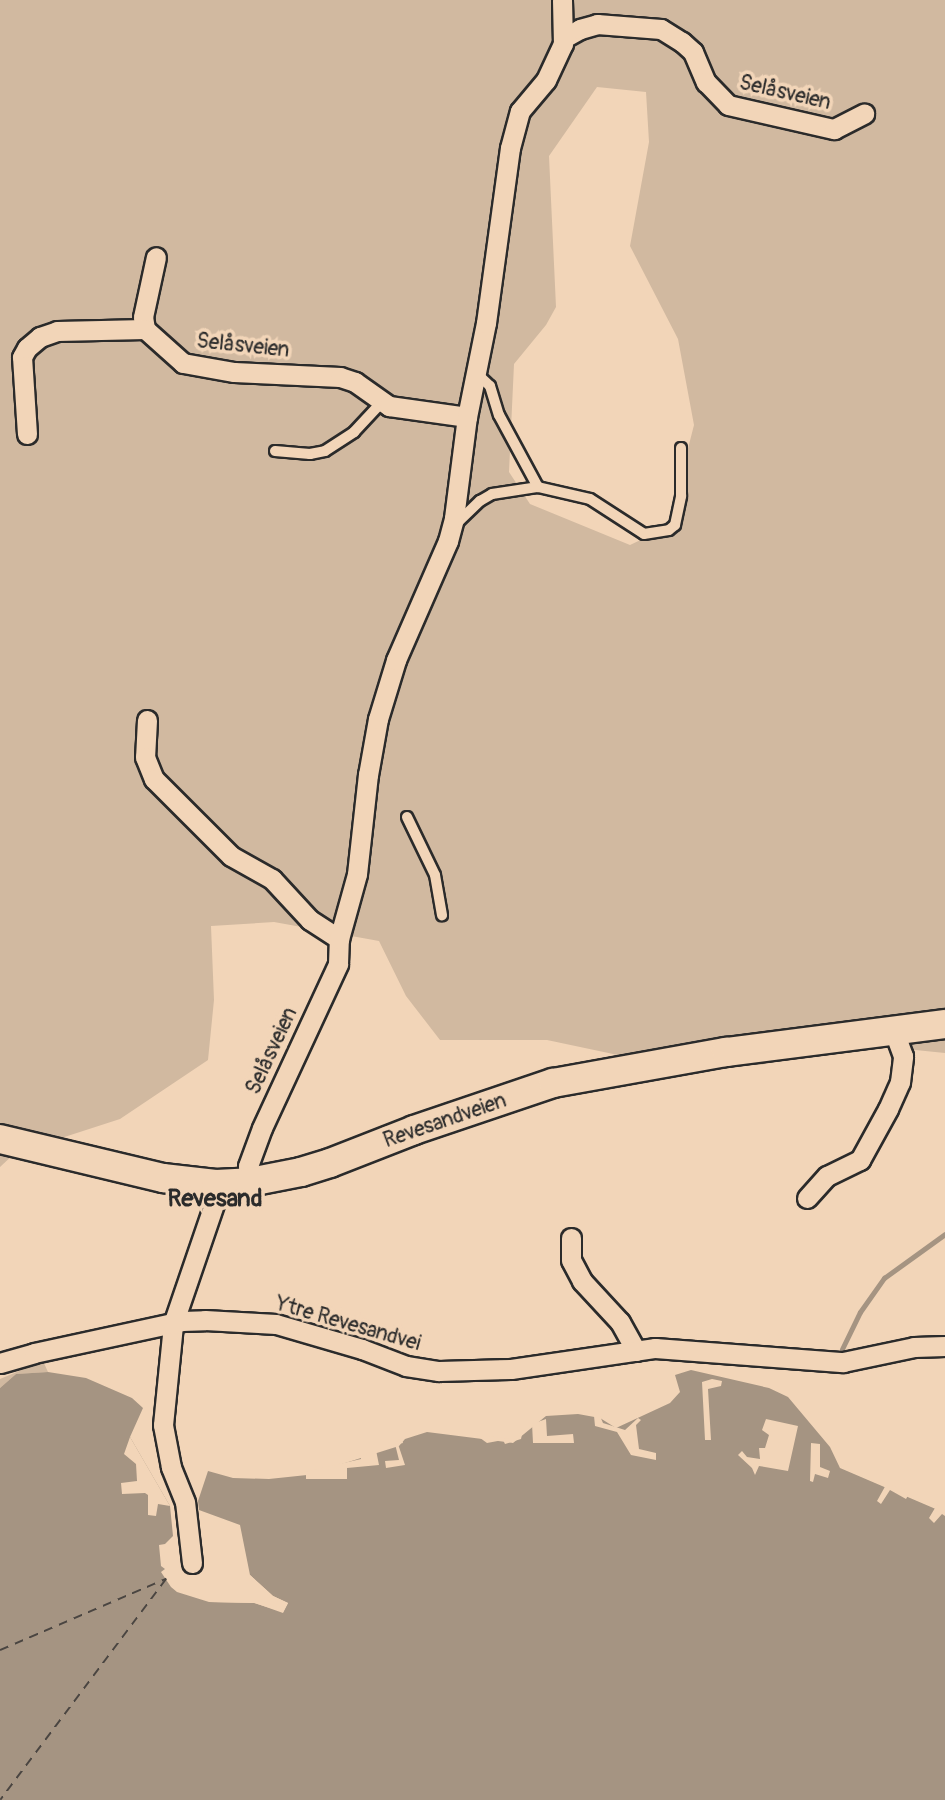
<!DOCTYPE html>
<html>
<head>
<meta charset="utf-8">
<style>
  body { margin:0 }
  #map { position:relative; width:945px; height:1800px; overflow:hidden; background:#f2d5b8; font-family:Pangolin,sans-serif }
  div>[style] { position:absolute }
  .green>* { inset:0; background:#d1b9a0 }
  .water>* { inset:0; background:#a59482 }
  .pier>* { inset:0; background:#f2d5b8 }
  .stream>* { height:5px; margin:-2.5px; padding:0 2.5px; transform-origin:2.5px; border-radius:2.5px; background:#a59482 }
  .ferry>* { height:2px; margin-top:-1px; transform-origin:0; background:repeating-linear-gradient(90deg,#4a4541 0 9px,transparent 0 16px) }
  .roads { filter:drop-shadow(2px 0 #2b2b2b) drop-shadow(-2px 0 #2b2b2b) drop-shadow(0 2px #2b2b2b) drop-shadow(0 -2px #2b2b2b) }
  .service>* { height:10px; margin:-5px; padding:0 5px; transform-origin:5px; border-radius:5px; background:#f2d5b8 }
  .minor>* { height:19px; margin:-9.5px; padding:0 9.5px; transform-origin:9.5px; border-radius:9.5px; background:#f2d5b8 }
  .secondary>* { height:28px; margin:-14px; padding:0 14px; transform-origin:14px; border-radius:14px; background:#f2d5b8 }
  span { translate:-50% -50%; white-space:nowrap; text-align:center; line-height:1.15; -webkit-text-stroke:7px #f2d5b8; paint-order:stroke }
  .street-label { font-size:21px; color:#2b2b2b }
  .quarter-label { font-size:24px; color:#2b2b2b; font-weight:700 }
</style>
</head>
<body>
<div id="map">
  <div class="green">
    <i style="clip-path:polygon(evenodd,0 0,945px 0,945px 1053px,866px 1045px,760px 1065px,651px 1062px,547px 1040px,440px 1040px,406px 996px,379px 941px,274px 922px,211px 926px,214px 1000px,208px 1060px,120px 1119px,15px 1153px,0 1167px,0 0,597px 87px,646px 92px,649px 142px,630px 246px,678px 339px,694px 425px,668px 527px,630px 545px,530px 504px,509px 472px,514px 364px,546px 325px,556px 307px,549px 156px,597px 87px)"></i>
    <i style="clip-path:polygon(43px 1361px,48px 1372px,16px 1374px,0 1388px,0 1379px)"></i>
  </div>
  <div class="water">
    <i style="clip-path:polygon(691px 1370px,769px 1388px,788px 1397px,830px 1447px,840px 1468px,945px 1513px,945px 1800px,0 1800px,0 1388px,16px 1374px,48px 1372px,86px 1378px,132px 1398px,143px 1408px,130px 1437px,170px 1506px,173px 1536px,165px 1544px,159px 1545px,161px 1566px,165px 1569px,161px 1572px,171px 1587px,177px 1592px,209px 1602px,254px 1603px,283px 1612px,288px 1603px,273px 1596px,250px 1575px,240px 1525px,199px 1510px,198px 1501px,208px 1471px,233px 1478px,269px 1479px,307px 1475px,399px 1446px,405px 1439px,427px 1432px,513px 1443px,546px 1416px,578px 1414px,600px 1418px,616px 1428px,670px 1403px,680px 1392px,675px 1375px)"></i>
  </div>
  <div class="pier">
    <i style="clip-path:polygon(712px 1379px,722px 1381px,721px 1386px,708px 1389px,711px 1440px,705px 1440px,702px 1382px)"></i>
    <i style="clip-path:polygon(594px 1416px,600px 1416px,603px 1423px,625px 1430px,638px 1418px,641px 1420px,636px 1425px,639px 1449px,656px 1453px,656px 1460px,631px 1455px,617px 1432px,595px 1426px)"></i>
    <i style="clip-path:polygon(546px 1419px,547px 1436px,573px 1434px,574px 1443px,533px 1443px,532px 1424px)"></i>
    <i style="clip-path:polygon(766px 1419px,798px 1426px,788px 1471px,759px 1466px,755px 1475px,752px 1468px,738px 1455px,742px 1451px,747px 1457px,760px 1459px,759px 1448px,765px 1448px,769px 1435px,762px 1430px)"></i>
    <i style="clip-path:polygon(523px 1430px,521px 1439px,505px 1444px,503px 1440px,487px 1443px,476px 1435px,512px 1439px)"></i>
    <i style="clip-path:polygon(130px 1437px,170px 1506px,158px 1504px,156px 1516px,148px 1515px,148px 1495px,145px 1493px,122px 1494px,121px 1483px,137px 1481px,136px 1464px,124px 1454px)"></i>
    <i style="clip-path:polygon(401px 1437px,403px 1443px,398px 1444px,405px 1465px,386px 1468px,385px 1461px,399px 1460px,395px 1444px)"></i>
    <i style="clip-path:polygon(811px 1443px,820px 1444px,820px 1467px,830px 1471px,828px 1478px,815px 1474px,813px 1482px,810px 1481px)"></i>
    <i style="clip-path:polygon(376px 1450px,379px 1465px,347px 1468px,347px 1479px,306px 1479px,306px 1474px,300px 1473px,361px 1459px,361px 1455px)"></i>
    <i style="clip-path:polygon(887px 1483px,910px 1492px,906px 1499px,890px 1490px,881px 1504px,877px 1501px)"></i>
    <i style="clip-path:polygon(930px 1501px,945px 1509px,945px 1516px,942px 1514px,934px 1523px,929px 1518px,935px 1508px,929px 1505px)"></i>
    <i style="clip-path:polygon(250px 1575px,273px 1596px,288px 1603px,283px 1613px,255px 1603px,209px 1602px,210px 1599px,255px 1599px,282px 1608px,284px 1604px,271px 1598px,248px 1577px)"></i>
  </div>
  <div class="stream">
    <i style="left:842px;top:1349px;width:41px;rotate:-64.1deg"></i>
    <i style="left:860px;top:1312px;width:42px;rotate:-54.8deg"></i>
    <i style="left:884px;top:1278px;width:75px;rotate:-35.8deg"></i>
  </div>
  <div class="ferry">
    <i style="left:0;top:1650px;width:181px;rotate:-23.2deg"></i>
    <i style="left:166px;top:1579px;width:276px;rotate:126.9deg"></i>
  </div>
  <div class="roads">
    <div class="service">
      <i style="left:476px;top:373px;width:19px;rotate:43deg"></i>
      <i style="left:490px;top:386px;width:30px;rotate:73deg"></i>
      <i style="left:499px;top:415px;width:82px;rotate:61.6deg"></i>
      <i style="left:538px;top:487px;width:53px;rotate:13deg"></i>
      <i style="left:590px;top:499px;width:64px;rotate:32.9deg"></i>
      <i style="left:644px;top:534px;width:25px;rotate:-9deg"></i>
      <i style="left:669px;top:530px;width:8px;rotate:-40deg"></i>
      <i style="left:675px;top:525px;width:30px;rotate:-78deg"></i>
      <i style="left:681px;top:496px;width:48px;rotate:-90deg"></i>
      <i style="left:275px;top:451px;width:35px;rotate:5deg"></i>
      <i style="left:310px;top:454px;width:15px;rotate:-11deg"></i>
      <i style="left:325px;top:451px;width:35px;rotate:-33deg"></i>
      <i style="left:354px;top:432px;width:40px;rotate:-47deg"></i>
      <i style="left:455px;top:525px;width:35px;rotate:-44deg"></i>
      <i style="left:480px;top:501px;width:14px;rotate:-30deg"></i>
      <i style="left:492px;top:494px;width:47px;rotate:-8.7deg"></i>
      <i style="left:407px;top:817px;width:64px;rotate:64.2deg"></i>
      <i style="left:435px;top:875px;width:41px;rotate:80.1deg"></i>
    </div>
    <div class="minor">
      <i style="left:564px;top:38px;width:18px;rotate:-29deg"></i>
      <i style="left:580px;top:29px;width:18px;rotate:-16deg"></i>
      <i style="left:597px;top:24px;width:64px;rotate:4.5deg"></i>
      <i style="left:661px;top:29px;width:25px;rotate:32deg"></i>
      <i style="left:682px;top:42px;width:15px;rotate:42deg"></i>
      <i style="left:693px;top:52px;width:33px;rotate:67deg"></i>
      <i style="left:706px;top:82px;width:32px;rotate:46deg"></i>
      <i style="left:728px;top:105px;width:109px;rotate:12.8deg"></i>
      <i style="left:834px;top:129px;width:34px;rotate:-27deg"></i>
      <i style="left:145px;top:329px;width:12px;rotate:-99deg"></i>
      <i style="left:143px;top:317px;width:61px;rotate:-77.8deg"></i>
      <i style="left:27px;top:434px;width:77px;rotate:-93.7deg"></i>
      <i style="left:22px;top:357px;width:10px;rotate:-61deg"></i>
      <i style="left:27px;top:348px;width:17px;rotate:-40deg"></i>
      <i style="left:40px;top:337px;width:18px;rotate:-19deg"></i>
      <i style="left:57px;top:331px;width:88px;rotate:-1.3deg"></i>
      <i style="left:145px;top:329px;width:51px;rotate:41.8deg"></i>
      <i style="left:183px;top:363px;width:52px;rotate:10deg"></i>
      <i style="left:234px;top:372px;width:106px;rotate:2.7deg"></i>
      <i style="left:340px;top:377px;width:16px;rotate:18deg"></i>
      <i style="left:355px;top:382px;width:42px;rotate:35.2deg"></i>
      <i style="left:389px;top:406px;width:79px;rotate:8deg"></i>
      <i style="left:147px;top:720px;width:37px;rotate:93deg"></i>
      <i style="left:145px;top:757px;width:24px;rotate:68deg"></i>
      <i style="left:154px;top:779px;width:109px;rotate:45deg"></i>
      <i style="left:231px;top:856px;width:47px;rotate:29.3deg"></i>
      <i style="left:272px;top:879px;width:56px;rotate:47.2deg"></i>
      <i style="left:310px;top:920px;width:35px;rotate:33deg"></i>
      <i style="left:250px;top:1182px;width:16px;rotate:-97deg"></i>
      <i style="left:248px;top:1166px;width:40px;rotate:-69.8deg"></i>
      <i style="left:262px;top:1128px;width:181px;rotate:-65.1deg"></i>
      <i style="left:338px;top:964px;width:25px;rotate:-88deg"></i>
      <i style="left:339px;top:939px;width:67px;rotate:-74.5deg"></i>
      <i style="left:357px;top:874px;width:100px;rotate:-83.7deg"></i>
      <i style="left:368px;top:775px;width:57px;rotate:-79.9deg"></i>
      <i style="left:378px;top:719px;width:62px;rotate:-73deg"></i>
      <i style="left:396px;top:660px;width:130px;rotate:-66.4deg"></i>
      <i style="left:448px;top:541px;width:24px;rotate:-75deg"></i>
      <i style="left:454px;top:518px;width:102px;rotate:-82.7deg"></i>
      <i style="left:467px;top:417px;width:96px;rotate:-78.6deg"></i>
      <i style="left:486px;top:323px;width:177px;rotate:-82.2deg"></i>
      <i style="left:510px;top:148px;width:38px;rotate:-75deg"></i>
      <i style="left:520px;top:111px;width:40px;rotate:-50deg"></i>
      <i style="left:546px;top:80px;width:40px;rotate:-65deg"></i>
      <i style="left:563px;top:44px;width:44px;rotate:-91.3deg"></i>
      <i style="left:807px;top:1198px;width:30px;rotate:-48deg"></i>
      <i style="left:827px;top:1176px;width:37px;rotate:-26deg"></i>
      <i style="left:860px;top:1160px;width:58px;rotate:-61.2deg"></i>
      <i style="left:888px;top:1109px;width:30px;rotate:-66deg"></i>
      <i style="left:900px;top:1082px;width:26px;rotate:-83deg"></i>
      <i style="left:903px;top:1056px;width:27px;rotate:-110deg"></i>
      <i style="left:571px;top:1238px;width:22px;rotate:90deg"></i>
      <i style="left:571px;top:1260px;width:24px;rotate:62deg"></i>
      <i style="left:582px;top:1281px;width:56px;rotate:47.2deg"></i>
      <i style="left:620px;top:1322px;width:33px;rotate:61deg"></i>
      <i style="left:0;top:1363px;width:35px;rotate:-16deg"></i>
      <i style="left:34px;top:1353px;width:151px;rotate:-12.2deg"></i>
      <i style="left:182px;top:1321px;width:23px;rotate:-2deg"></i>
      <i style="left:205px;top:1320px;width:71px;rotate:3.2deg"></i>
      <i style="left:276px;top:1324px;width:90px;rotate:16.2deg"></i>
      <i style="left:362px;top:1349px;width:47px;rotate:21.1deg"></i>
      <i style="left:406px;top:1366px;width:33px;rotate:9deg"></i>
      <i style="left:439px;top:1371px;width:72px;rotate:-1.6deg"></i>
      <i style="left:511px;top:1369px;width:146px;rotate:-8.3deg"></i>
      <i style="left:655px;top:1348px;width:189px;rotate:4.3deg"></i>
      <i style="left:843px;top:1362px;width:73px;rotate:-11.9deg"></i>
      <i style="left:914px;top:1347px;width:31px;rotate:-2deg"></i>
      <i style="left:192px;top:1563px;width:61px;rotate:-96.5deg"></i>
      <i style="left:185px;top:1502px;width:38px;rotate:-112deg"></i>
      <i style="left:171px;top:1467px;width:43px;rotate:-100.8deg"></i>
      <i style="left:163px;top:1425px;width:101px;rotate:-84.3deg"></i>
      <i style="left:173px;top:1324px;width:130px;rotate:-71.1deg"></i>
      <i style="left:215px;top:1201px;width:17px;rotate:-87deg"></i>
    </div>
    <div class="secondary">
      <i style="left:0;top:1139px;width:168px;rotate:13.5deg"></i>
      <i style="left:163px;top:1178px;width:53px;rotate:6.5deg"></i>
      <i style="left:216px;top:1184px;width:34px;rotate:-3deg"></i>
      <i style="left:250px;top:1182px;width:52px;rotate:-11.1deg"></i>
      <i style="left:301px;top:1172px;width:30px;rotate:-17deg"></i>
      <i style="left:330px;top:1163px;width:90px;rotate:-21.4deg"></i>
      <i style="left:414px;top:1130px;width:147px;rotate:-18.7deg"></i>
      <i style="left:553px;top:1083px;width:176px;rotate:-10.2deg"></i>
      <i style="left:726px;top:1052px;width:221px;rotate:-7.3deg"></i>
    </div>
  </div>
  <div class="street-label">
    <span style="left:785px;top:93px;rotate:13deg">Selåsveien</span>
    <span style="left:243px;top:346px;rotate:6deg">Selåsveien</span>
    <span style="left:272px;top:1051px;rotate:-65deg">Selåsveien</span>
    <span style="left:445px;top:1121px;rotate:-19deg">Revesandveien</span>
    <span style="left:348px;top:1324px;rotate:16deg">Ytre Revesandvei</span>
  </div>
  <div class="quarter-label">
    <span style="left:215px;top:1199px">Revesand</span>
  </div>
</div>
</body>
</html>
